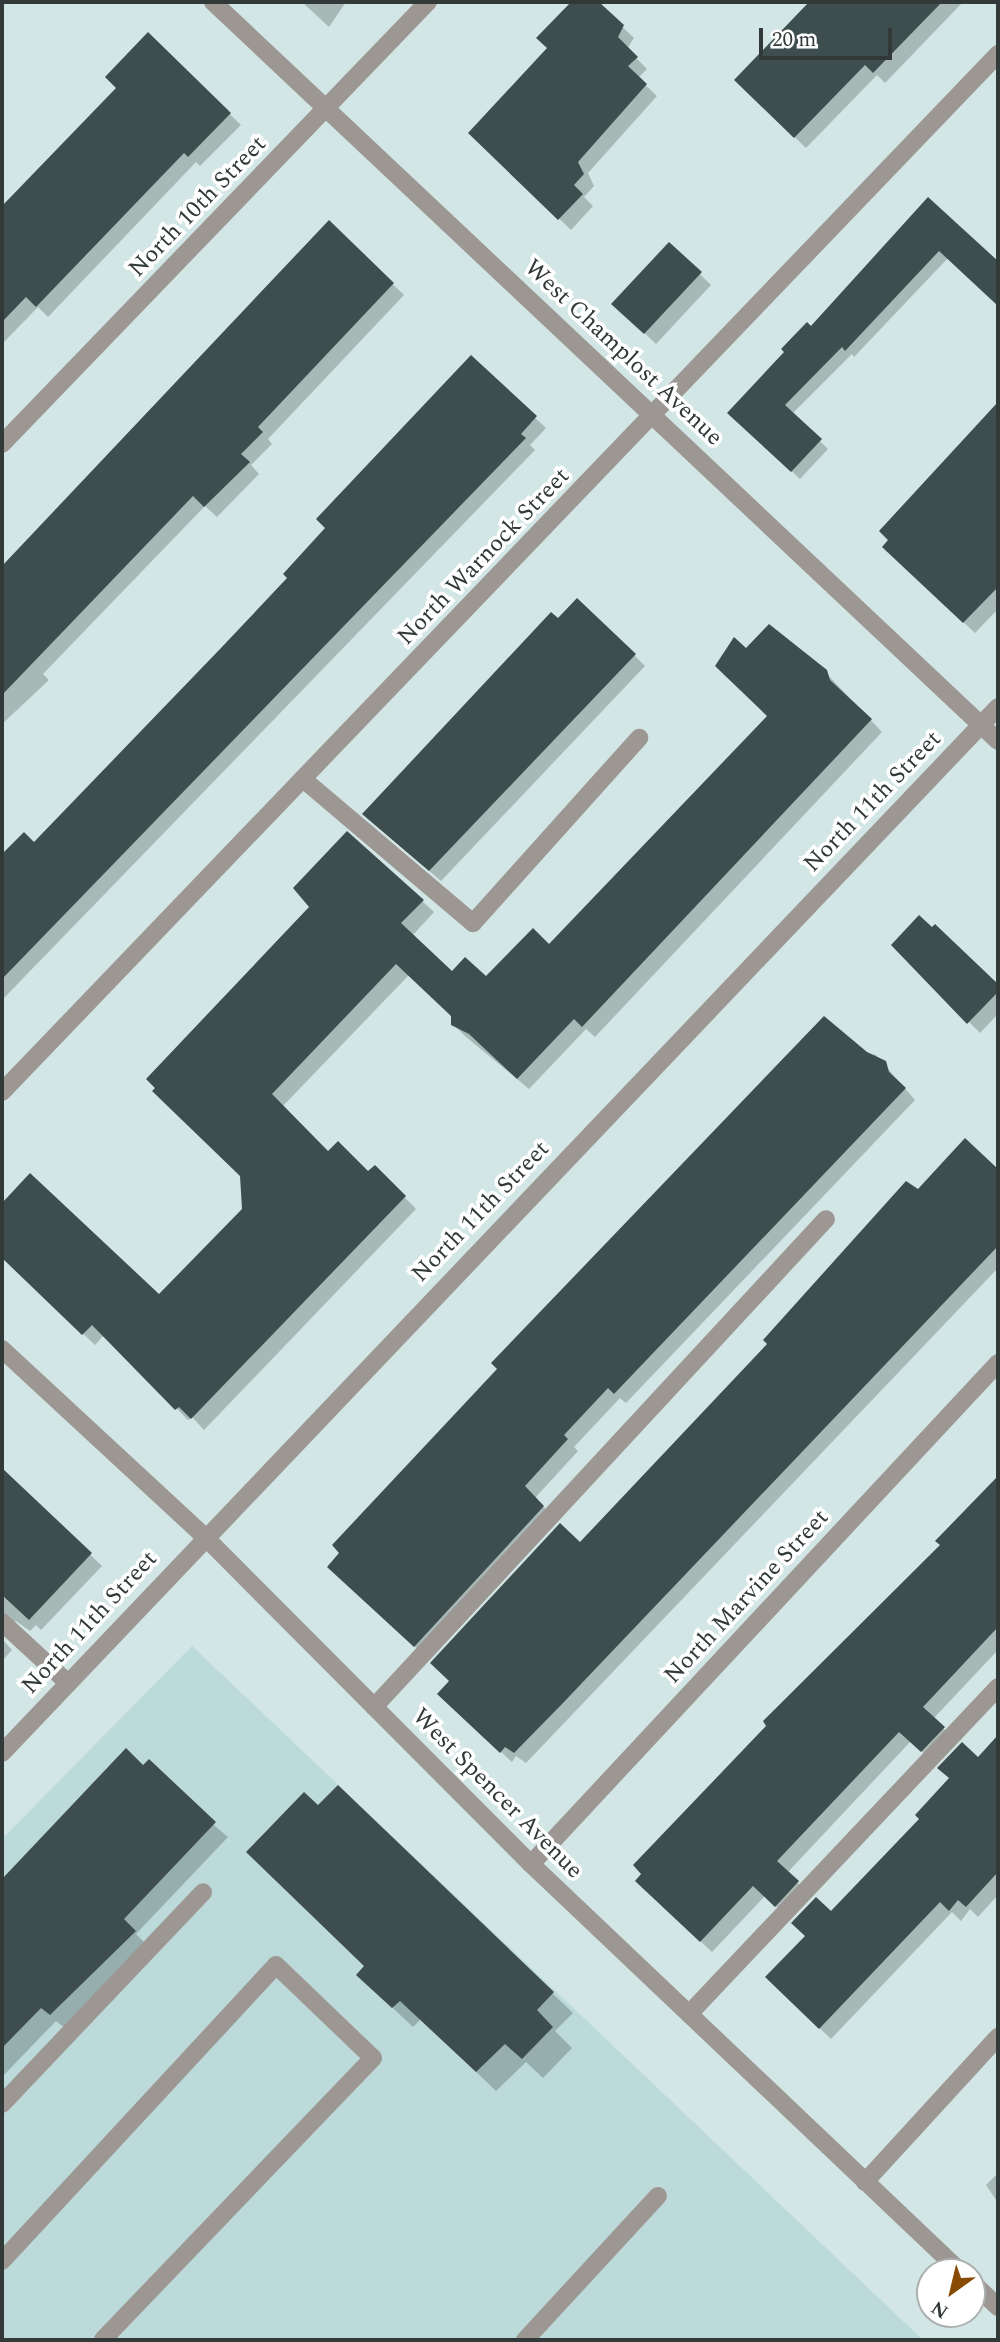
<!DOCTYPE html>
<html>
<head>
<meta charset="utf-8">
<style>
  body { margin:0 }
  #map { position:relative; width:1000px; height:2342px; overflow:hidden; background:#d2e6e5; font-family:Spectral,serif }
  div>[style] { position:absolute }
  .built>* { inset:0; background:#bddada }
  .shadow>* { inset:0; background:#0003 }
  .building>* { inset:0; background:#3e4e4e }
  .lane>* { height:18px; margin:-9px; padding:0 9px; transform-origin:9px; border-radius:9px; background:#9d9793 }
  .street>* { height:18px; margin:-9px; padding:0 9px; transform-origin:9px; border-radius:9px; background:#9d9793 }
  span { translate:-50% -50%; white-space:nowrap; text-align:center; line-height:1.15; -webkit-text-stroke:7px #fff; paint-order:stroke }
  .street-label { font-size:24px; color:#323939 }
  .frame { position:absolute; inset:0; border:4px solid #323939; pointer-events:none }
  .north { position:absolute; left:916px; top:2258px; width:70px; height:70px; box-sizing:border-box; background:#fff; border:2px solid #adb0b0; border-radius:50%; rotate:214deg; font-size:19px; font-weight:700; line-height:28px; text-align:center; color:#323939 }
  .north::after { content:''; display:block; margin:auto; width:24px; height:32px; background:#874b05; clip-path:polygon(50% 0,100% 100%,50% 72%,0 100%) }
  .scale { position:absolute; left:759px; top:28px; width:133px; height:32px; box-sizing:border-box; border:4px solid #323939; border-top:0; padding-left:9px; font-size:21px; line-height:24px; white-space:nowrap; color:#323939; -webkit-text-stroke:5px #fff; paint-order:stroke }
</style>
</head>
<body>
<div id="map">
  <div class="built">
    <i style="clip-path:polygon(192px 1646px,923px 2340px,2px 2340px,2px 1839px)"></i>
  </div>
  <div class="shadow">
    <i style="clip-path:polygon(302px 2px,346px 2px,329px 27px)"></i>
    <i style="clip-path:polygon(574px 2px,596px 2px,634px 38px,627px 49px,647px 69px,638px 78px,657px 96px,588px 173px,594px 186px,584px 197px,593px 206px,571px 230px,470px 133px,549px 48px,539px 38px)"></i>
    <i style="clip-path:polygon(820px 2px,963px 2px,885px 83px,877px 75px,806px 148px,736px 80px)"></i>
    <i style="clip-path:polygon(148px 35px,241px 125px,200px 166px,196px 162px,48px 317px,38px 307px,2px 344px,2px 209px,118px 88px)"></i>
    <i style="clip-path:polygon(928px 200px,998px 263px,998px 304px,948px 258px,854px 357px,852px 354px,792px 414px,828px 449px,800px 479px,730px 413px)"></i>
    <i style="clip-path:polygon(329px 223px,404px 295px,268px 439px,272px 444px,251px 465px,259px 474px,217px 517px,205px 506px,43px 674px,49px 680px,2px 724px,2px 569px)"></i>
    <i style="clip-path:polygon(669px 244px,711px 285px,656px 344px,614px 304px)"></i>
    <i style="clip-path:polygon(471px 358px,546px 428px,530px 445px,535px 450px,2px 1000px,2px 879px,289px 578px)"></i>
    <i style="clip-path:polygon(998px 407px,998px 609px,975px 633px,896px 558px,891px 540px,882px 531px)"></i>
    <i style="clip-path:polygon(746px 650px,825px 672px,882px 732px,595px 1037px,586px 1029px,529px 1089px,465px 1036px,453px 1024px,453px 1016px,409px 975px,282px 1107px,328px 1153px,368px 1174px,375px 1167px,416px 1209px,204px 1430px,192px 1417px,188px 1420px,104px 1335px,95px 1345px,2px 1257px,2px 1205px,30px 1176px,160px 1297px,243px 1210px,242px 1176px,155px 1091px,422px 901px,434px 912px,412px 936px,452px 974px,486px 979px,549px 946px,769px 716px)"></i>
    <i style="clip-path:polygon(634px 655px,645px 666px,441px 881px,376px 825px)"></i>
    <i style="clip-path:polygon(919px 918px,998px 987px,998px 1014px,980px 1033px,893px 945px)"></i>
    <i style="clip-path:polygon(866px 1053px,876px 1055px,915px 1100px,626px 1403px,620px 1398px,574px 1447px,578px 1451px,535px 1498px,554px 1518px,426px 1657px,340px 1577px)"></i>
    <i style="clip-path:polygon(965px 1141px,998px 1172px,998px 1268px,526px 1763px,516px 1756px,512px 1762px,450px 1705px,580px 1545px)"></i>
    <i style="clip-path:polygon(2px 1470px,102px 1566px,41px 1630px,36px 1625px,30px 1631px,16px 1621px,5px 1625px,2px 1638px)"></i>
    <i style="clip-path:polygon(998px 1479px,998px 1650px,933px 1719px,955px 1739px,933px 1762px,911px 1741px,787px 1873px,809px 1893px,787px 1916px,765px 1896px,712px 1952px,637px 1881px,942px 1545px,937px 1541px)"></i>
    <i style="clip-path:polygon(2px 1639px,12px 1650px,2px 1661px)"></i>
    <i style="clip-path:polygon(998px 1738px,998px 1895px,978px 1917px,970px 1909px,961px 1921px,952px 1912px,831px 2039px,767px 1977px)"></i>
    <i style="clip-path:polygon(126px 1751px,228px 1837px,136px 1934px,148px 1946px,65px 2028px,56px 2021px,2px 2077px,2px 1881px)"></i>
    <i style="clip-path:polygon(338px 1787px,573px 2013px,555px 2031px,572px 2048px,543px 2078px,526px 2062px,496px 2091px,421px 2019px,413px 2027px,378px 1994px,318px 1808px)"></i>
    <i style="clip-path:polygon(998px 2173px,998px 2203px,986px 2185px)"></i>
  </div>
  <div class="building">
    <i style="clip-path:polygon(571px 2px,599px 2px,624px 25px,618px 37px,638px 57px,628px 66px,647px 84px,578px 162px,584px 174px,574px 185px,583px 194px,558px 220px,468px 133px,547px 48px,536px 38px)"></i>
    <i style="clip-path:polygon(809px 2px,942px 2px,873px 73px,865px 65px,794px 138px,734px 80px)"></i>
    <i style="clip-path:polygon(148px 32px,231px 113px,188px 157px,184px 153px,36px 307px,26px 297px,2px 322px,2px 206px,116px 88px,105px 77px)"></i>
    <i style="clip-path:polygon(928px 197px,998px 261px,998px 306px,939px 251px,845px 351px,842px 347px,785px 405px,822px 439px,791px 472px,727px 413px,784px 352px,781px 349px,807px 322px,811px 326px)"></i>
    <i style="clip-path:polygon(329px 220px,394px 283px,258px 427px,263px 432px,241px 454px,250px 462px,204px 507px,193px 496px,2px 695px,2px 566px)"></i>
    <i style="clip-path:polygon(669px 242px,702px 272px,644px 334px,611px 304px)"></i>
    <i style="clip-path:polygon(471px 355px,537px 416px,521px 434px,526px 438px,2px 979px,2px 854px,24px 832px,34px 842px,221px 648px,287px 578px,283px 574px,325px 528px,316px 519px)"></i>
    <i style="clip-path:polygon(998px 402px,998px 587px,963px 623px,882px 547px,888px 540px,879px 531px)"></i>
    <i style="clip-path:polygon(577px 598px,636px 654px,429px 871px,362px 814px,551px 612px,558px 618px)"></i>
    <i style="clip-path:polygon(769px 624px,827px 670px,830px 680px,872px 719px,582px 1027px,574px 1019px,517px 1079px,469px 1034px,451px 1025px,451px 1016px,396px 964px,272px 1094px,328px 1151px,338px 1141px,368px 1171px,375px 1165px,406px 1196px,191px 1419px,179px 1407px,175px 1410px,92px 1325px,82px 1335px,2px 1258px,2px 1203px,30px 1173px,159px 1294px,242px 1209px,240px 1176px,152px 1091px,155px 1088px,146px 1079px,309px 907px,293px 888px,347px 831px,424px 900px,401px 923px,452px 971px,465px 957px,486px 976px,533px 928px,549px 944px,767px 716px,715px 666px,734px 637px,746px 648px)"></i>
    <i style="clip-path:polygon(919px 915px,932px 927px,935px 924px,998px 984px,998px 992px,967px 1024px,891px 945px)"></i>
    <i style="clip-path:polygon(824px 1016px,867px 1052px,886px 1061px,889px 1072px,906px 1088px,614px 1394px,608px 1388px,564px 1435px,568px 1439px,525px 1486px,544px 1506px,414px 1647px,327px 1567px,339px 1553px,332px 1545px,497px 1369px,491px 1363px)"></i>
    <i style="clip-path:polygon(965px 1138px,998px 1169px,998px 1246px,562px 1704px,514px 1753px,505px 1747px,500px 1753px,437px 1694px,449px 1681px,430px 1663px,560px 1523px,580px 1542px,767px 1344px,763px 1340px,906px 1181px,918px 1189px)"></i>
    <i style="clip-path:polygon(2px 1468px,92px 1553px,29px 1620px,2px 1595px)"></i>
    <i style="clip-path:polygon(998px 1476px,998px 1627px,923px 1707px,945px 1727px,921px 1752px,899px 1732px,777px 1861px,799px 1881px,775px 1907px,753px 1886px,700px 1942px,635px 1881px,641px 1874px,633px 1865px,766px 1726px,763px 1721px,940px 1545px,935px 1541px)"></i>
    <i style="clip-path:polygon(998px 1735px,998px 1872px,966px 1907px,958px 1900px,949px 1911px,940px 1902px,819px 2029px,765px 1977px,805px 1936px,791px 1923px,816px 1897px,831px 1911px,919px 1819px,915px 1815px,949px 1778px,937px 1768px,962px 1742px,978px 1757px)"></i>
    <i style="clip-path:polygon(126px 1748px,143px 1765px,149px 1759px,216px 1822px,124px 1919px,136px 1931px,50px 2015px,41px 2008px,2px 2048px,2px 1879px)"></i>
    <i style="clip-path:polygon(338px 1785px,554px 1992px,537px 2010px,553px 2027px,522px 2059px,505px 2044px,476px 2072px,400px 2001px,392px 2008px,356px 1975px,364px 1966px,246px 1852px,304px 1792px,318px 1805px)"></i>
  </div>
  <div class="lane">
    <i style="left:303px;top:779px;width:223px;rotate:40.3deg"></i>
    <i style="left:473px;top:923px;width:249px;rotate:-48.1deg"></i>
    <i style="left:2px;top:1622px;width:90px;rotate:42.7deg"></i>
    <i style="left:374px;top:1707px;width:665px;rotate:-47.19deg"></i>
    <i style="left:689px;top:2014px;width:450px;rotate:-46.6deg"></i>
    <i style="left:2px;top:2104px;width:292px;rotate:-46.5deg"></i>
    <i style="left:2px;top:2261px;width:403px;rotate:-47.2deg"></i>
    <i style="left:276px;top:1965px;width:134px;rotate:43.8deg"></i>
    <i style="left:373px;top:2058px;width:390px;rotate:133.8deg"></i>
    <i style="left:525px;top:2340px;width:196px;rotate:-47.3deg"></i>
  </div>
  <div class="street">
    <i style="left:213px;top:2px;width:1078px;rotate:43.27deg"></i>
    <i style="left:2px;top:444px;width:614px;rotate:-46.06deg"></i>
    <i style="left:2px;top:1092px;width:1439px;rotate:-46.18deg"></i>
    <i style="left:2px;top:1349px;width:275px;rotate:42.8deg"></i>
    <i style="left:204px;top:1536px;width:463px;rotate:45.1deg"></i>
    <i style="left:531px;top:1864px;width:593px;rotate:43.5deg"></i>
    <i style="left:2px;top:1753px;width:1444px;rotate:-46.4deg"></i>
    <i style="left:531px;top:1864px;width:685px;rotate:-47.01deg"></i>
    <i style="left:865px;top:2182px;width:197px;rotate:-47.5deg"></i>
    <i style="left:972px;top:2282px;width:36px;rotate:44deg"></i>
  </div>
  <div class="street-label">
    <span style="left:198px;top:207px;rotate:-46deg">North 10th Street</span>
    <span style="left:623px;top:353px;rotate:43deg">West Champlost Avenue</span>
    <span style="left:484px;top:557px;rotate:-46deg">North Warnock Street</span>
    <span style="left:873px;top:802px;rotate:-46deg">North 11th Street</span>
    <span style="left:481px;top:1212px;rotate:-46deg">North 11th Street</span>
    <span style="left:747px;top:1597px;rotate:-47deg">North Marvine Street</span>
    <span style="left:90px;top:1623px;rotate:-47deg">North 11th Street</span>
    <span style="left:497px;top:1794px;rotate:45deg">West Spencer Avenue</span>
  </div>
  <div class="frame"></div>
  <div class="north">N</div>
  <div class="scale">20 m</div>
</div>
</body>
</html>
